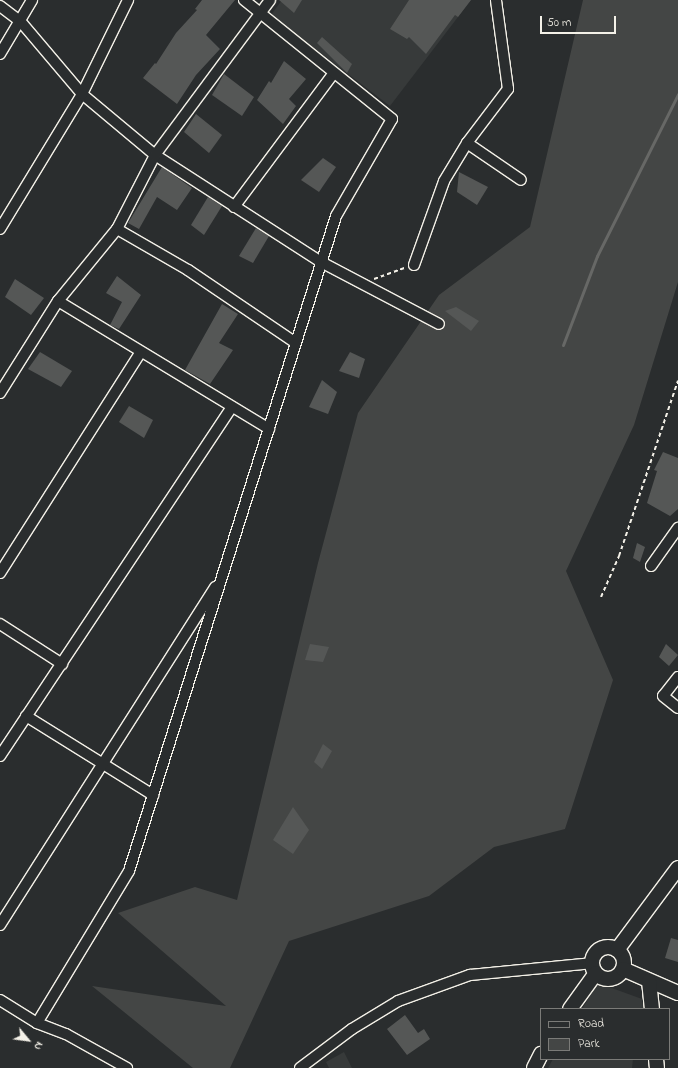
<!DOCTYPE html>
<html>
<head>
<meta charset="utf-8">
<style>
  body { margin:0 }
  #map { position:relative; width:678px; height:1068px; overflow:hidden; background:#2a2d2e; font-family:"Indie Flower",sans-serif }
  div>[style] { position:absolute }
  .built>* { inset:0; background:#373a3a }
  .green>* { inset:0; background:#444645 }
  .stream>* { height:3px; margin:-1.5px; padding:0 1.5px; transform-origin:1.5px; border-radius:1.5px; background:#676866 }
  .building>* { inset:0; background:#555756 }
  .path>* { height:2px; margin-top:-1px; transform-origin:0; background:repeating-linear-gradient(90deg,#f4f1e8 0 4px,transparent 0 7px) }
  .roads { filter:drop-shadow(1px 0 #f4f1e8) drop-shadow(-1px 0 #f4f1e8) drop-shadow(0 1px #f4f1e8) drop-shadow(0 -1px #f4f1e8) }
  .street>* { height:10px; margin:-5px; padding:0 5px; transform-origin:5px; border-radius:5px; background:#2a2d2e }
  .secondary>* { height:14px; margin:-7px; padding:0 7px; transform-origin:7px; border-radius:7px; background:#2a2d2e }
  .secondary>.ring { margin:-7px; padding:0; box-sizing:content-box; background:none; border:14px solid #2a2d2e; border-radius:50% }
  span { translate:-50% -50%; white-space:nowrap; text-align:center; line-height:1.15; -webkit-text-stroke:3.5px #2a2d2e; paint-order:stroke }
  .legend { position:absolute; left:540px; top:1008px; width:130px; height:52px; box-sizing:border-box; background:#2a2d2e; border:1px solid #7b7b78; margin:0; padding:5px 7px; list-style:none; font-size:12px; color:#f4f1e8 }
  .legend li { display:flex; align-items:center; gap:8px; height:20px }
  .legend b { width:20px; border:1px solid #7b7b78 }
  .north { position:absolute; left:8px; top:1020px; width:40px; height:40px; -webkit-text-stroke:3px #2a2d2e; paint-order:stroke; rotate:119deg; font-size:11px; font-weight:700; line-height:16px; text-align:center; color:#f4f1e8 }
  .north::after { content:''; display:block; margin:auto; width:14px; height:18px; background:#f4f1e8; clip-path:polygon(50% 0,100% 100%,50% 72%,0 100%) }
  .scale { position:absolute; left:540px; top:16px; width:76px; height:18px; box-sizing:border-box; border:2px solid #f4f1e8; border-top:0; padding-left:5px; font-size:12px; line-height:14px; white-space:nowrap; color:#f4f1e8; -webkit-text-stroke:3px #2a2d2e; paint-order:stroke }
</style>
</head>
<body>
<div id="map">
  <div class="built">
    <i style="clip-path:polygon(282px 0,471px 0,390px 106px,271px 15px)"></i>
    <i style="clip-path:polygon(598px 983px,642px 999px,643px 1009px,582px 1009px)"></i>
    <i style="clip-path:polygon(344px 1052px,352px 1068px,329px 1068px,326px 1062px)"></i>
    <i style="clip-path:polygon(553px 1059px,633px 1059px,632px 1068px,548px 1068px)"></i>
  </div>
  <div class="green">
    <i style="clip-path:polygon(583px 0,678px 0,678px 282px,634px 425px,566px 571px,613px 680px,565px 829px,494px 847px,429px 896px,289px 941px,230px 1068px,193px 1068px,92px 986px,226px 1006px,118px 913px,195px 887px,237px 900px,318px 563px,358px 413px,439px 295px,530px 227px)"></i>
  </div>
  <div class="stream">
    <i style="left:563px;top:345px;width:95px;rotate:-69.1deg"></i>
    <i style="left:597px;top:256px;width:181px;rotate:-63.4deg"></i>
  </div>
  <div class="building">
    <i style="clip-path:polygon(202px 0,235px 0,206px 35px,220px 49px,196px 75px,177px 104px,143px 78px,155px 63px,156px 64px,176px 33px,197px 10px,195px 9px)"></i>
    <i style="clip-path:polygon(279px 0,302px 0,294px 13px)"></i>
    <i style="clip-path:polygon(409px 0,471px 0,458px 17px,455px 15px,426px 54px,409px 37px,407px 39px,390px 29px)"></i>
    <i style="clip-path:polygon(322px 37px,352px 64px,347px 73px,317px 43px)"></i>
    <i style="clip-path:polygon(284px 61px,306px 79px,289px 99px,296px 106px,283px 124px,257px 100px,269px 81px,271px 83px)"></i>
    <i style="clip-path:polygon(224px 74px,254px 97px,242px 116px,212px 95px)"></i>
    <i style="clip-path:polygon(196px 114px,222px 135px,209px 153px,184px 132px)"></i>
    <i style="clip-path:polygon(323px 158px,336px 167px,319px 192px,301px 180px)"></i>
    <i style="clip-path:polygon(162px 167px,192px 188px,177px 210px,157px 197px,139px 229px,128px 223px)"></i>
    <i style="clip-path:polygon(459px 172px,488px 187px,477px 205px,457px 192px)"></i>
    <i style="clip-path:polygon(208px 197px,222px 206px,204px 235px,191px 225px)"></i>
    <i style="clip-path:polygon(256px 228px,269px 236px,253px 263px,239px 256px)"></i>
    <i style="clip-path:polygon(117px 276px,141px 295px,119px 329px,110px 325px,122px 302px,106px 293px)"></i>
    <i style="clip-path:polygon(15px 279px,44px 298px,31px 315px,5px 297px)"></i>
    <i style="clip-path:polygon(222px 304px,238px 314px,219px 343px,233px 350px,210px 384px,185px 370px)"></i>
    <i style="clip-path:polygon(456px 307px,479px 321px,471px 331px,445px 311px)"></i>
    <i style="clip-path:polygon(40px 352px,72px 371px,61px 387px,28px 369px)"></i>
    <i style="clip-path:polygon(350px 352px,365px 359px,359px 378px,339px 371px)"></i>
    <i style="clip-path:polygon(322px 380px,337px 392px,328px 414px,309px 407px)"></i>
    <i style="clip-path:polygon(129px 406px,153px 420px,144px 438px,119px 422px)"></i>
    <i style="clip-path:polygon(663px 452px,678px 458px,678px 509px,670px 516px,647px 503px,657px 471px,654px 470px)"></i>
    <i style="clip-path:polygon(637px 543px,645px 547px,640px 562px,633px 558px)"></i>
    <i style="clip-path:polygon(310px 644px,329px 647px,323px 662px,305px 660px)"></i>
    <i style="clip-path:polygon(666px 644px,678px 655px,669px 666px,659px 657px)"></i>
    <i style="clip-path:polygon(323px 744px,332px 751px,322px 769px,314px 762px)"></i>
    <i style="clip-path:polygon(293px 807px,309px 830px,293px 854px,273px 840px)"></i>
    <i style="clip-path:polygon(671px 938px,678px 940px,678px 962px,665px 958px)"></i>
    <i style="clip-path:polygon(405px 1015px,418px 1033px,424px 1029px,430px 1039px,407px 1055px,387px 1029px)"></i>
  </div>
  <div class="path">
    <i style="left:374px;top:279px;width:33px;rotate:-20deg"></i>
    <i style="left:601px;top:597px;width:45px;rotate:-66.3deg"></i>
    <i style="left:619px;top:556px;width:185px;rotate:-71.4deg"></i>
  </div>
  <div class="roads">
    <div class="street">
      <i style="left:0;top:6px;width:26px;rotate:37deg"></i>
      <i style="left:21px;top:22px;width:94px;rotate:49.7deg"></i>
      <i style="left:82px;top:94px;width:95px;rotate:39.9deg"></i>
      <i style="left:155px;top:155px;width:197px;rotate:32.8deg"></i>
      <i style="left:321px;top:262px;width:133px;rotate:27.7deg"></i>
      <i style="left:0;top:54px;width:63px;rotate:-59.3deg"></i>
      <i style="left:467px;top:143px;width:65px;rotate:34.4deg"></i>
      <i style="left:234px;top:207px;width:167px;rotate:-53.3deg"></i>
      <i style="left:0;top:229px;width:158px;rotate:-58.7deg"></i>
      <i style="left:82px;top:94px;width:105px;rotate:-63.9deg"></i>
      <i style="left:117px;top:229px;width:82px;rotate:30deg"></i>
      <i style="left:188px;top:270px;width:130px;rotate:34.1deg"></i>
      <i style="left:414px;top:265px;width:89px;rotate:-70.3deg"></i>
      <i style="left:444px;top:181px;width:44px;rotate:-58.8deg"></i>
      <i style="left:467px;top:143px;width:68px;rotate:-52.8deg"></i>
      <i style="left:508px;top:89px;width:90px;rotate:-97.7deg"></i>
      <i style="left:58px;top:301px;width:247px;rotate:31.2deg"></i>
      <i style="left:0;top:393px;width:109px;rotate:-57.8deg"></i>
      <i style="left:58px;top:301px;width:93px;rotate:-50.7deg"></i>
      <i style="left:117px;top:229px;width:83px;rotate:-62.8deg"></i>
      <i style="left:155px;top:155px;width:193px;rotate:-53.4deg"></i>
      <i style="left:651px;top:566px;width:47px;rotate:-54.6deg"></i>
      <i style="left:0;top:573px;width:262px;rotate:-57.5deg"></i>
      <i style="left:0;top:624px;width:74px;rotate:32.8deg"></i>
      <i style="left:678px;top:677px;width:24px;rotate:128deg"></i>
      <i style="left:663px;top:696px;width:19px;rotate:39deg"></i>
      <i style="left:26px;top:716px;width:150px;rotate:31.9deg"></i>
      <i style="left:0;top:756px;width:419px;rotate:-56.4deg"></i>
      <i style="left:0;top:925px;width:401px;rotate:-57.5deg"></i>
      <i style="left:0;top:1000px;width:44px;rotate:31.9deg"></i>
      <i style="left:37px;top:1023px;width:31px;rotate:21deg"></i>
      <i style="left:66px;top:1034px;width:70px;rotate:29.1deg"></i>
      <i style="left:37px;top:1023px;width:178px;rotate:-58.8deg"></i>
      <i style="left:129px;top:871px;width:687px;rotate:-72.46deg"></i>
      <i style="left:336px;top:216px;width:112px;rotate:-60deg"></i>
      <i style="left:392px;top:119px;width:190px;rotate:-141.2deg"></i>
      <i style="left:300px;top:1068px;width:65px;rotate:-36.9deg"></i>
      <i style="left:352px;top:1029px;width:54px;rotate:-31.3deg"></i>
      <i style="left:398px;top:1001px;width:77px;rotate:-19.9deg"></i>
      <i style="left:470px;top:975px;width:124px;rotate:-5.6deg"></i>
    </div>
    <div class="secondary">
      <i class="ring" style="left:592px;top:947px;width:18px;height:18px"></i>
      <i style="left:617px;top:950px;width:102px;rotate:-53.4deg"></i>
      <i style="left:623px;top:969px;width:60px;rotate:23.6deg"></i>
      <i style="left:649px;top:981px;width:28px;rotate:84deg"></i>
      <i style="left:570px;top:1009px;width:44px;rotate:-54.2deg"></i>
      <i style="left:656px;top:1059px;width:9px;rotate:84deg"></i>
      <i style="left:534px;top:1068px;width:16px;rotate:-63deg"></i>
    </div>
  </div>
  <ul class="legend">
  <li><b style="height:5px;background:#2a2d2e"></b>Road</li>
  <li><b style="height:11px;background:#444645"></b>Park</li>
  </ul>
  <div class="north">N</div>
  <div class="scale">50 m</div>
</div>
</body>
</html>
